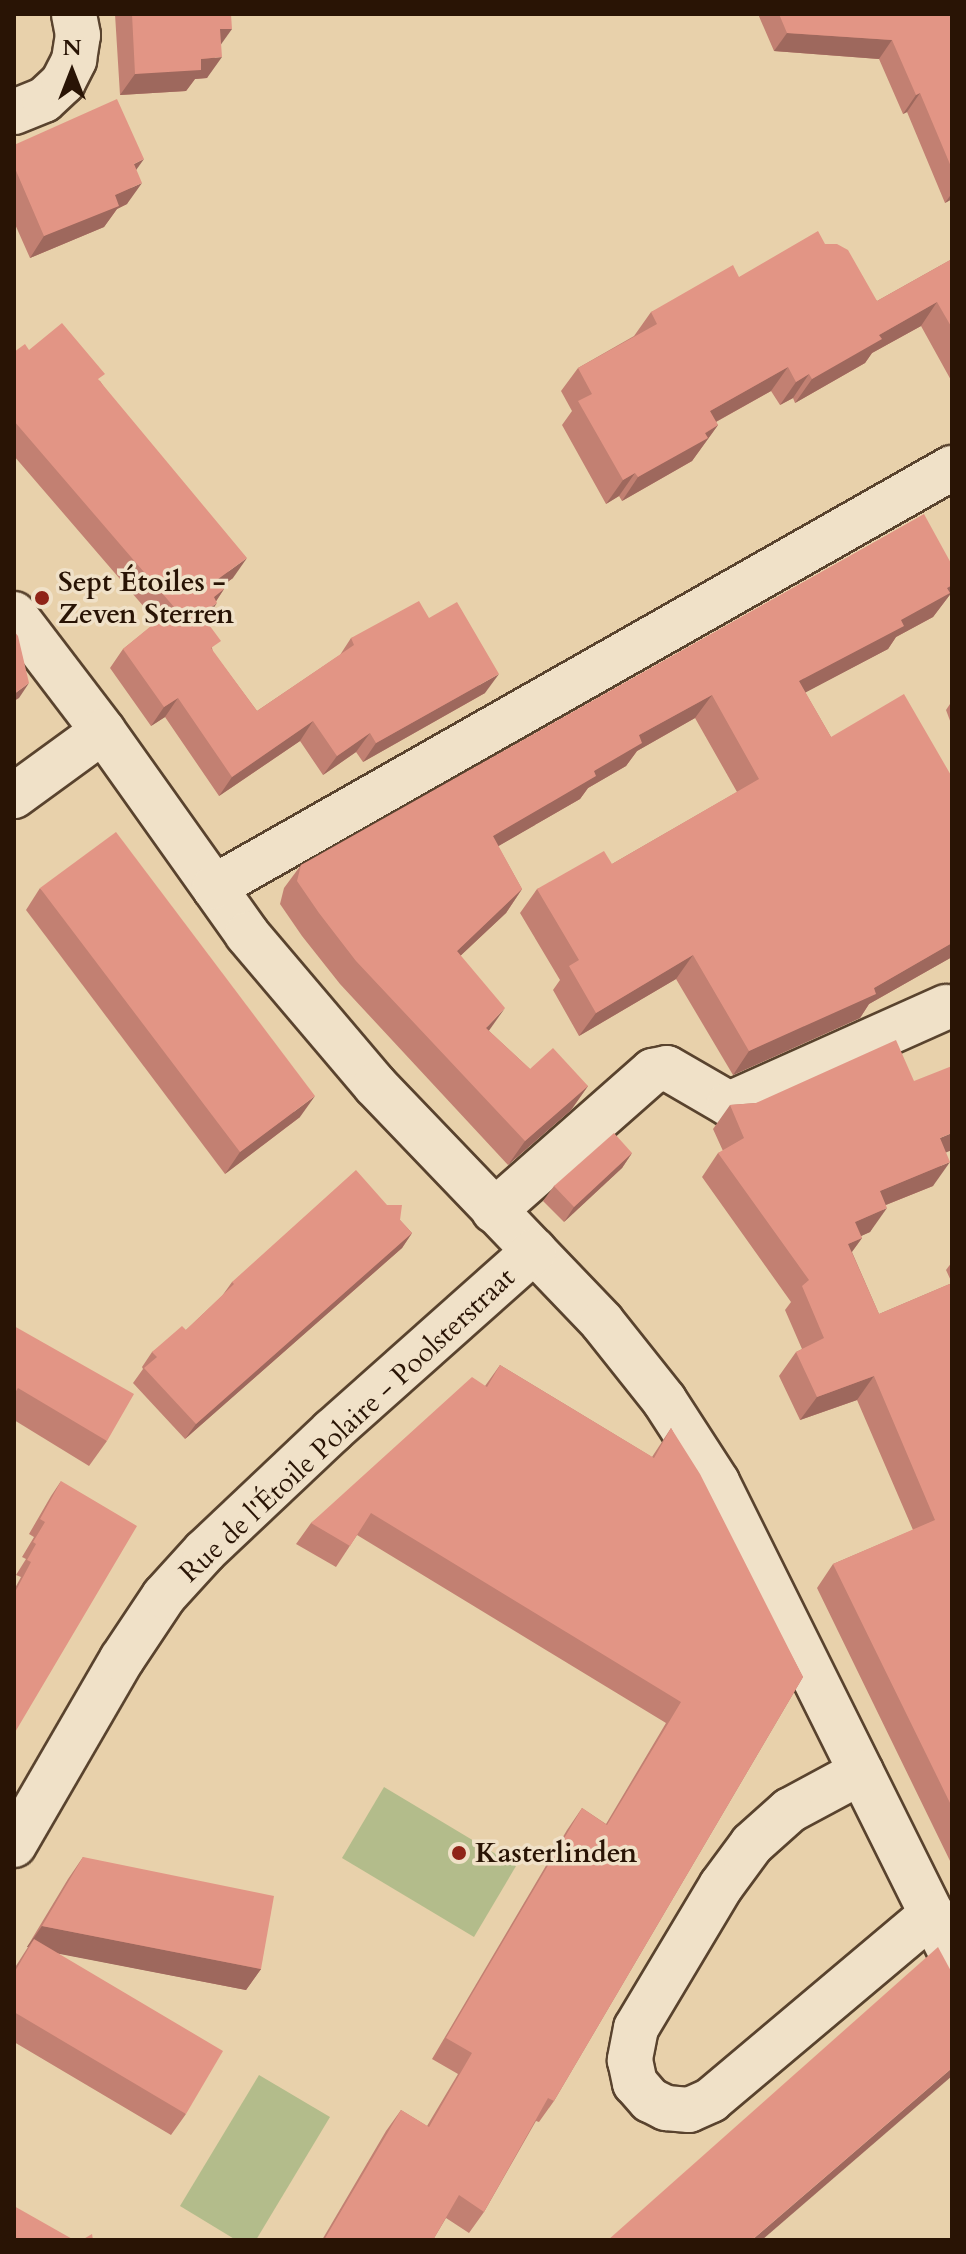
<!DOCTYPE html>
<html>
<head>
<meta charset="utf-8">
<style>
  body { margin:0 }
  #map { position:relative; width:966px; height:2254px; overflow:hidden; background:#e8d1ab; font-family:Cardo,serif }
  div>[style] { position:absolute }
  .green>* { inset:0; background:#b3bc8b }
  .roads { filter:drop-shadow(2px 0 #59432e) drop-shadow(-2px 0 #59432e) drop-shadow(0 2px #59432e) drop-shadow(0 -2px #59432e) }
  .minor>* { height:44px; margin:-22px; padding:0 22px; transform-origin:22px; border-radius:22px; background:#f0e1c8 }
  .wall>* { inset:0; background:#c28072 }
  .shaded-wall>* { inset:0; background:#9e685d }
  .building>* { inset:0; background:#e29585 }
  .dots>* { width:22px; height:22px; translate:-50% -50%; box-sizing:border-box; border:4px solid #f0e1c8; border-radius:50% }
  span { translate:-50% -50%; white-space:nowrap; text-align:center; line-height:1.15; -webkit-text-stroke:7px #f0e1c8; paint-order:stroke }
  .poi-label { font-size:28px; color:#291405; font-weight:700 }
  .left { translate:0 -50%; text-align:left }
  .street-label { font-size:28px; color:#291405 }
  .frame { position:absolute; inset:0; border:16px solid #291405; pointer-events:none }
  .north { position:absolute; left:32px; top:32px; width:80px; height:80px; -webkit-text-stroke:6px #f0e1c8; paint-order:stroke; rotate:0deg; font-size:22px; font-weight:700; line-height:32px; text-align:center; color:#291405 }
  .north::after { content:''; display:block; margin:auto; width:28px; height:36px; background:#291405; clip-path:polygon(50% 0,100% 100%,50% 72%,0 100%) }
</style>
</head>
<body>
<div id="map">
  <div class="green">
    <i style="clip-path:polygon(384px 1787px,516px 1866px,474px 1937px,342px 1858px)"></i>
    <i style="clip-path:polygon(259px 2075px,330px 2117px,256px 2240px,236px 2240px,180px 2206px)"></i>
  </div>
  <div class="roads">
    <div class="minor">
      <i style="left:14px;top:112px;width:32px;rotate:-22deg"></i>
      <i style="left:44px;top:100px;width:26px;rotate:-43deg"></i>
      <i style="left:63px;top:82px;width:25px;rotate:-63deg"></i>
      <i style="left:74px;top:60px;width:25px;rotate:-81deg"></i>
      <i style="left:78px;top:35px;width:21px;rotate:-101deg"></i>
      <i style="left:14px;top:614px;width:147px;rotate:52.7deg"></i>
      <i style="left:103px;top:731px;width:249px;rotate:54.6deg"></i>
      <i style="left:247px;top:934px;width:198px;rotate:49.7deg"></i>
      <i style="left:375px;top:1085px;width:328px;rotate:46.2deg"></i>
      <i style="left:602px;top:1322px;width:100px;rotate:51.5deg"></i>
      <i style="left:664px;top:1400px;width:98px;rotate:57.1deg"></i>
      <i style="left:717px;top:1482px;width:528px;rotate:63.58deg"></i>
      <i style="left:14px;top:796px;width:110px;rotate:-36.1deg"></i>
      <i style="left:214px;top:887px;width:849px;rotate:-29.59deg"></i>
      <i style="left:494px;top:1211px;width:212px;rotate:-41.4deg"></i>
      <i style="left:653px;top:1071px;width:14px;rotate:-12deg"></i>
      <i style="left:667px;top:1068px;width:72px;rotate:30.1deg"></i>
      <i style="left:729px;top:1104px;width:238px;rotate:-24.1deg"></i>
      <i style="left:861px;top:1772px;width:81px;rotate:151.8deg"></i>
      <i style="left:790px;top:1810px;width:51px;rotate:138.2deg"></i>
      <i style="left:752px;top:1844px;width:52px;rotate:126.4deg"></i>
      <i style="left:721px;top:1886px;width:165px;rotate:120.9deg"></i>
      <i style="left:636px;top:2028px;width:33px;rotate:101deg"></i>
      <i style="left:630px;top:2060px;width:24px;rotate:78deg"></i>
      <i style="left:635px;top:2083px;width:23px;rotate:49deg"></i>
      <i style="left:650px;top:2100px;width:18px;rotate:27deg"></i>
      <i style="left:666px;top:2108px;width:23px;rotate:5deg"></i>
      <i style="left:689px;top:2110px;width:24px;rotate:-24deg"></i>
      <i style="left:711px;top:2100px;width:289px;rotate:-40.1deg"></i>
      <i style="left:14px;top:1845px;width:215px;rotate:-59.9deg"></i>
      <i style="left:122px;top:1659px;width:76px;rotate:-56.3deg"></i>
      <i style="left:164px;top:1596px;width:61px;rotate:-47.7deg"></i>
      <i style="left:205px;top:1551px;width:175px;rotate:-43.4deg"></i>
      <i style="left:332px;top:1431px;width:271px;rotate:-41.7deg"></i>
    </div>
  </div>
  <div class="wall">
    <i style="clip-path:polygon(115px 14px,231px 14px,207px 78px,195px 79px,186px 91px,120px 95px)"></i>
    <i style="clip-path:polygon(758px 14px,952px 14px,952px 199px,945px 203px,907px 112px,903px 114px,879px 59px,774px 51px)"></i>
    <i style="clip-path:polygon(14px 145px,136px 170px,127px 204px,117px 209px,104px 227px,30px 258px,14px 222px)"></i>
    <i style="clip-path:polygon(825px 244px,877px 301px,952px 259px,952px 382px,921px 326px,872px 353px,865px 363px,795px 403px,793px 398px,780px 405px,771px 391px,716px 422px,718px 425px,692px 461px,622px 501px,619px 496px,606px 504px,562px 425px,572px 411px,561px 391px,578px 368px,634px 336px,651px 312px)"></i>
    <i style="clip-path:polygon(29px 350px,100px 381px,233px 578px,222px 586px,224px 589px,205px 619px,213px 652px,257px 711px,340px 655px,351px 638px,429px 618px,485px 693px,363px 762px,356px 752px,323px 775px,300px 741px,219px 796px,165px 717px,151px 726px,110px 668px,123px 649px,157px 622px,14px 456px,14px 352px)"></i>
    <i style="clip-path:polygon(952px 565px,952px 592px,933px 617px,896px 637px,888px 649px,805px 692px,831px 737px,952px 777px,952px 957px,869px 1004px,860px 1018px,733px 1075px,676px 979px,579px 1036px,553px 990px,560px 980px,520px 913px,537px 889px,612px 864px,737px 792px,695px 718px,637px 751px,626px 766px,588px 788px,580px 799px,498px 846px,522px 889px,506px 913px,460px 956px,489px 1031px,530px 1069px,588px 1086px,571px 1110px,508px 1165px,340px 984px,302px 936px,280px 904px,284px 888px,301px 865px)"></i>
    <i style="clip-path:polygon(952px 701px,952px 726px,946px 710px)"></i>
    <i style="clip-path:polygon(40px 888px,300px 1117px,225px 1174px,26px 910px)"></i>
    <i style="clip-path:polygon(914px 1081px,946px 1153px,933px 1186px,886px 1205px,870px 1232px,861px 1236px,862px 1238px,852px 1252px,879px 1314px,952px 1283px,946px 1270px,952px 1262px,952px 1865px,817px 1588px,833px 1564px,913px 1530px,857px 1400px,800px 1420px,779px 1376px,796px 1352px,802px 1349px,785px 1310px,791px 1302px,702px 1177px,718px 1153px,723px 1151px,713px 1129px,730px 1105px,756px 1103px)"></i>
    <i style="clip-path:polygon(632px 1153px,622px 1168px,564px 1222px,543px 1201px,554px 1186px)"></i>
    <i style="clip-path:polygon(400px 1220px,412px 1233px,402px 1248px,185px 1439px,133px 1383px,143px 1369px,142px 1367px,152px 1352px,186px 1330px,222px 1296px,232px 1282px)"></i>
    <i style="clip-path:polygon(14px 1326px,107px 1441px,89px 1466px,14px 1420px)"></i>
    <i style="clip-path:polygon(500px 1365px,652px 1457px,671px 1428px,803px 1677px,554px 2101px,539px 2122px,536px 2121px,484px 2212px,469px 2233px,446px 2218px,433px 2240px,322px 2240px,386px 2131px,401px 2110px,427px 2126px,458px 2074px,432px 2059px,567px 1830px,582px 1808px,606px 1824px,666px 1723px,357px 1535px,336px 1567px,296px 1544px,311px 1523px,485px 1386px)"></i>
    <i style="clip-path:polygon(61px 1481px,14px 1734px,14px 1590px,21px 1577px,16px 1575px,26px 1559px,22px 1557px,34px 1537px,29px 1534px,51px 1496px)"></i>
    <i style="clip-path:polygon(83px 1857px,261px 1969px,246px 1990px,57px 1953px,186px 2114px,171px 2135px,14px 2042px,14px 1969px,28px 1947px,27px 1947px,68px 1879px)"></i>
  </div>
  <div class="shaded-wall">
    <i style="clip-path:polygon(220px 29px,232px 29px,217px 50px)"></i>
    <i style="clip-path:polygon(787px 33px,892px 40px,879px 59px,774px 51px)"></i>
    <i style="clip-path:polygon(222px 57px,207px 78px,195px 79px,186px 91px,120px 95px,135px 74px,201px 59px)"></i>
    <i style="clip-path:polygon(920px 93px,907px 112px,903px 114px,916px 95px)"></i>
    <i style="clip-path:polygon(144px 159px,129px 180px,134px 164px)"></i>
    <i style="clip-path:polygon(142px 183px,127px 204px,117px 209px,104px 227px,30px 258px,44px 236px,115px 195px)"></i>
    <i style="clip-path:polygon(952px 193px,952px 199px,945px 203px)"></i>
    <i style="clip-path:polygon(937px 302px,921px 326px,872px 353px,865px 363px,795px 403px,812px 379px,879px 335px)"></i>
    <i style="clip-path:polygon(788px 367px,771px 391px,694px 434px,710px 411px)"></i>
    <i style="clip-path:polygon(809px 374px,793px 398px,780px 405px,796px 382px)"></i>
    <i style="clip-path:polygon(718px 425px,692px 461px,622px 501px,638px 477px)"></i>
    <i style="clip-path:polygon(635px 473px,619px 496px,606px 504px,623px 480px)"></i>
    <i style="clip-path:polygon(247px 558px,233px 578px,204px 599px,218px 579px)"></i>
    <i style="clip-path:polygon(952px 585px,952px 592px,933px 617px,896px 637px,888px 649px,782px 705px,799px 681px)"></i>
    <i style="clip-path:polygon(224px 589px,212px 607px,217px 603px,204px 622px,188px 633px,214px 597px)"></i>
    <i style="clip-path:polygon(499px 674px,485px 693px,363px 762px,376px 743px)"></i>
    <i style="clip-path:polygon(29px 683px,19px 698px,14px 701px,14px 694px)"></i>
    <i style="clip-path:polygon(712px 695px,695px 718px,637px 751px,626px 766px,588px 788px,580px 799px,476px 859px,493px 836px,594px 771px,639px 735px)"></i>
    <i style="clip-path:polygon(178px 698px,165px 717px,151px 726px,164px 707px)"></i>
    <i style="clip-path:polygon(313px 721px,300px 741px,219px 796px,232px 777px)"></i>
    <i style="clip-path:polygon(370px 733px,356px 752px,323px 775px,337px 756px)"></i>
    <i style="clip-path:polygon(522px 889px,506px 913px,440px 975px,457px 951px)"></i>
    <i style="clip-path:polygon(952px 943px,952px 957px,869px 1004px,860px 1018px,733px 1075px,749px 1051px,874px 988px)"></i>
    <i style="clip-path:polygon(693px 955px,676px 979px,579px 1036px,596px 1013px)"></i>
    <i style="clip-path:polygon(505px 1008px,488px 1032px,486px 1028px)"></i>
    <i style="clip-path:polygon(588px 1086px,571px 1110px,508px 1165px,525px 1141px)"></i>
    <i style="clip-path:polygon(315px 1096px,300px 1117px,225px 1174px,240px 1152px)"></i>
    <i style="clip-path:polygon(952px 1133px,952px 1150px,923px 1162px,940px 1138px)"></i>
    <i style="clip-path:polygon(632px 1153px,622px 1168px,564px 1222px,574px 1207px)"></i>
    <i style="clip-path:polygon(950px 1162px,933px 1186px,863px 1214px,880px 1191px)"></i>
    <i style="clip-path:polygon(887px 1208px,870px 1232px,839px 1246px,855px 1222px)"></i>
    <i style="clip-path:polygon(412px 1233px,402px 1248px,185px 1439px,196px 1424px)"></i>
    <i style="clip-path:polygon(862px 1238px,845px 1261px,848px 1244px)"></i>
    <i style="clip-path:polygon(874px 1376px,857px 1400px,800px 1420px,817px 1397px)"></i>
    <i style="clip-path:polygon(42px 1926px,261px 1969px,246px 1990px,29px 1948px,34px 1939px,28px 1947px,27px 1947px)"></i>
    <i style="clip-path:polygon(952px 2068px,952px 2076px,762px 2240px,752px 2240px)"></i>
  </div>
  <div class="building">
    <i style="clip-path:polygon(132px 14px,231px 14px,232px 29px,220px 29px,222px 57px,201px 59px,201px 70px,135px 74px)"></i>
    <i style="clip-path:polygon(779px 14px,952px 14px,952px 169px,920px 93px,916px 95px,892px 40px,787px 33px)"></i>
    <i style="clip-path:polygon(117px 99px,144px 159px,134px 164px,142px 183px,115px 195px,119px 206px,44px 236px,14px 166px,14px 145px)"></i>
    <i style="clip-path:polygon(818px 231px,825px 244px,837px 244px,848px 250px,877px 301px,952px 259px,952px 328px,937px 302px,879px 335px,882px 339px,812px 379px,809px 374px,796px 382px,788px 367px,710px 411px,718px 425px,705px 433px,708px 438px,638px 477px,635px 473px,623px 480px,578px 401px,592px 394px,578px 368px,657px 324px,651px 312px,733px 265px,739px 277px)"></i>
    <i style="clip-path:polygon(62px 323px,105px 374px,98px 379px,247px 558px,218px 579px,224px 589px,214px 597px,217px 603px,201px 614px,221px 641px,211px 648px,257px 711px,354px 645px,351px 638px,419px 601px,429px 618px,457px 602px,499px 674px,376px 743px,370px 733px,337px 756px,313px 721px,232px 777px,178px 698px,164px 707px,123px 649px,174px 607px,14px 421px,14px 352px,25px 344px,29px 350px)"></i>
    <i style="clip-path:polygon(924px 514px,952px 565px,952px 585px,947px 588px,950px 593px,901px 620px,904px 626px,799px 681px,831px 737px,904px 694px,952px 777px,952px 943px,874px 988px,876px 994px,749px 1051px,693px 955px,596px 1013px,569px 966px,579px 960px,537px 889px,604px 851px,612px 864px,759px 779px,712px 695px,639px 735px,642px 743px,594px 771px,596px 776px,493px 836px,522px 889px,457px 951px,505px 1008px,486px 1028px,530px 1069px,553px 1048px,588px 1086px,525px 1141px,356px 961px,319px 913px,297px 881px,301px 865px)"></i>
    <i style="clip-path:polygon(14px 631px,18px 636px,29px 683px,14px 694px)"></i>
    <i style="clip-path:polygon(116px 832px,315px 1096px,240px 1152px,40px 888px)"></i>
    <i style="clip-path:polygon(896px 1040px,914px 1081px,952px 1066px,952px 1133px,940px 1138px,950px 1162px,880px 1191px,887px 1208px,855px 1222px,862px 1238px,848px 1244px,879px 1314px,952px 1283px,952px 1807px,833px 1564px,935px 1520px,874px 1376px,817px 1397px,796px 1352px,824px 1338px,802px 1286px,809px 1280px,718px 1153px,744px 1138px,730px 1105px,756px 1103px)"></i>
    <i style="clip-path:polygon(614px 1133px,632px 1153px,574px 1207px,554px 1186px)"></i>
    <i style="clip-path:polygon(356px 1170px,387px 1205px,402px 1205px,400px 1220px,412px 1233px,196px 1424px,144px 1368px,157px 1357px,152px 1352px,182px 1326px,186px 1330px,234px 1284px,232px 1282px)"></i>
    <i style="clip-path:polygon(14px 1326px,134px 1394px,107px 1441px,18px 1388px,14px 1394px)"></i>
    <i style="clip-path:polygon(500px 1365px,654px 1458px,671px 1428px,700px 1474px,803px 1677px,554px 2101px,548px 2098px,484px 2212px,459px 2195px,433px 2240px,324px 2240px,401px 2110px,429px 2127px,472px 2053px,446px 2038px,582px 1808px,607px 1825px,681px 1702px,371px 1513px,350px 1546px,311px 1523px,472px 1377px,487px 1387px)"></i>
    <i style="clip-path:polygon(61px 1481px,137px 1526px,14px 1734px,14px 1594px,31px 1562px,27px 1560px,36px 1544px,33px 1542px,45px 1522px,40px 1519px)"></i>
    <i style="clip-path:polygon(83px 1857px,274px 1896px,261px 1969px,42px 1926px)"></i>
    <i style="clip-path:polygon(34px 1939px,223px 2051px,186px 2114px,14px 2012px,14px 1973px)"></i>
    <i style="clip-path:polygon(938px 1947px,952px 1973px,952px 2068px,752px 2240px,608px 2240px)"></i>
    <i style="clip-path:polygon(14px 2206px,74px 2240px,14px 2240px)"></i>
    <i style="clip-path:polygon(92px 2234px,93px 2240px,82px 2240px)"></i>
  </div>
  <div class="dots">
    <i style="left:42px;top:598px;background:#8f2418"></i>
    <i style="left:459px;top:1853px;background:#8f2418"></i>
  </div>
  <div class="poi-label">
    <span class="left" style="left:58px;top:598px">Sept Étoiles -<br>Zeven Sterren</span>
    <span class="left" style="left:475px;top:1853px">Kasterlinden</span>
  </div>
  <div class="street-label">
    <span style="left:347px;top:1425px;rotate:-43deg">Rue de l'Étoile Polaire - Poolsterstraat</span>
  </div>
  <div class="frame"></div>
  <div class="north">N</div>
</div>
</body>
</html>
